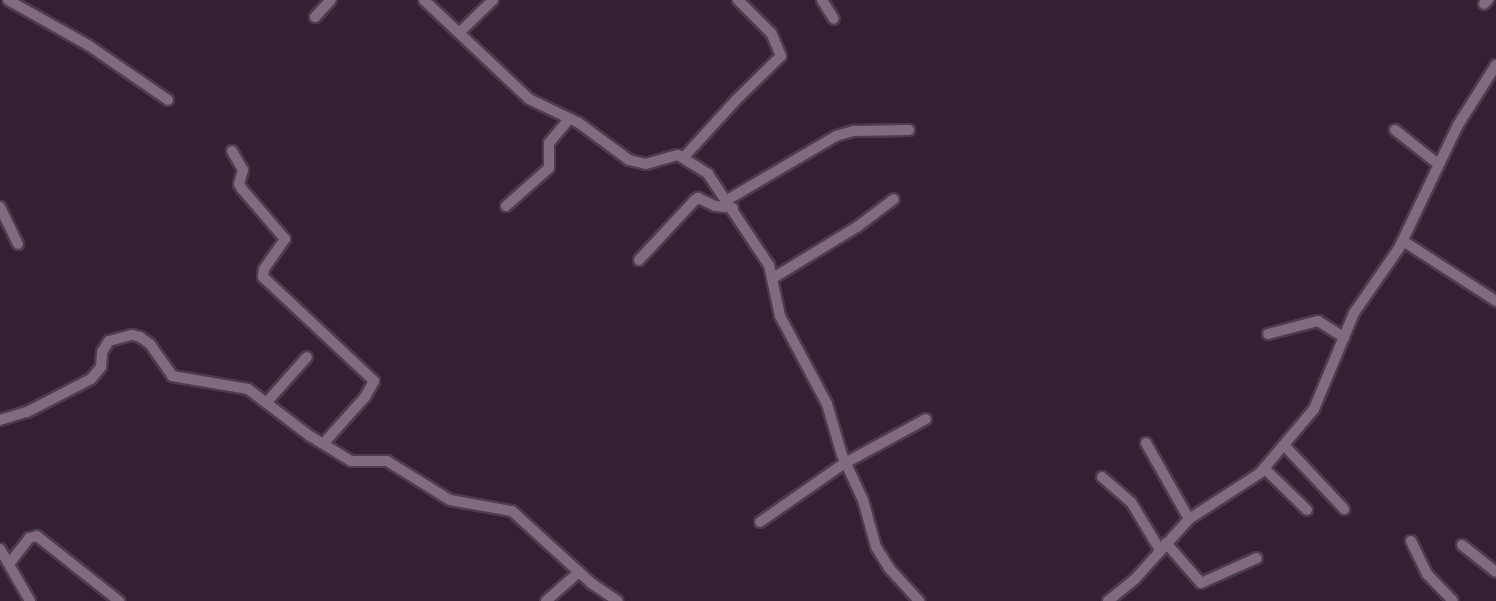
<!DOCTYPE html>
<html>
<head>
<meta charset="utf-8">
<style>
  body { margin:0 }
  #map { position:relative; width:1496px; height:601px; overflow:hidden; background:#341f33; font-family:Helvetica,sans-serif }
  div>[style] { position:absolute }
  .roads { filter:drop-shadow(2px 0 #4e3c4e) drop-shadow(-2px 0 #4e3c4e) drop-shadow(0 2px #4e3c4e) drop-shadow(0 -2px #4e3c4e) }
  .street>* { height:10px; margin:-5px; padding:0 5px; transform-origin:5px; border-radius:5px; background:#826a81 }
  span { translate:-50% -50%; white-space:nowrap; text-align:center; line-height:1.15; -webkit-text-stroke:5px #341f33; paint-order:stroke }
</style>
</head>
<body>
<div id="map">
  <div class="roads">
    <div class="street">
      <i style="left:8px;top:0;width:92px;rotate:29.4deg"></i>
      <i style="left:88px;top:45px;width:97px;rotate:34.5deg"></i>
      <i style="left:424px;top:0;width:144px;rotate:43.3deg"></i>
      <i style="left:529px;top:99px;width:55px;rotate:25.6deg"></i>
      <i style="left:579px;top:123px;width:62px;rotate:36.5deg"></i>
      <i style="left:629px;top:160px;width:17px;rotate:13deg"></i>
      <i style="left:646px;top:164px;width:33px;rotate:-16deg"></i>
      <i style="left:678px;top:155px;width:36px;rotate:32deg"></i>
      <i style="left:708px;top:174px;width:110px;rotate:56.2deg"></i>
      <i style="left:769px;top:265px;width:52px;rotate:77.8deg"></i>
      <i style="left:780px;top:316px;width:100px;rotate:61.9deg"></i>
      <i style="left:827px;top:404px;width:53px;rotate:73.6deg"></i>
      <i style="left:842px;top:455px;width:50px;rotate:65deg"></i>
      <i style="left:863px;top:500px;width:49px;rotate:74.5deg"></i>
      <i style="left:876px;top:547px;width:25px;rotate:58deg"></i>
      <i style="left:889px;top:568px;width:45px;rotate:47.7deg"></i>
      <i style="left:822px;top:0;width:22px;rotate:58deg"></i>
      <i style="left:1484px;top:4px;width:6px;rotate:-45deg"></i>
      <i style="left:315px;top:17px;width:23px;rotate:-47deg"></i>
      <i style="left:460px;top:32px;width:46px;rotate:-44.1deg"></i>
      <i style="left:1395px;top:130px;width:55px;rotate:38.3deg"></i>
      <i style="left:232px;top:151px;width:22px;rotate:60deg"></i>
      <i style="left:243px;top:170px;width:15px;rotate:106deg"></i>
      <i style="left:239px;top:184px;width:6px;rotate:59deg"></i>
      <i style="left:242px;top:189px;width:66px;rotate:49.3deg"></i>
      <i style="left:285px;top:239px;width:37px;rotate:125deg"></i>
      <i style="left:264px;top:269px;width:8px;rotate:97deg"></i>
      <i style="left:263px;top:277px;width:152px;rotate:43.1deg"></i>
      <i style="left:374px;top:381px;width:18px;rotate:119deg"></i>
      <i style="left:365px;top:397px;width:63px;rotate:131.8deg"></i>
      <i style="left:684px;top:157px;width:77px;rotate:-47.6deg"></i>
      <i style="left:736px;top:100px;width:63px;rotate:-44.4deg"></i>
      <i style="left:781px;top:56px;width:25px;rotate:-113deg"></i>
      <i style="left:771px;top:33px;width:47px;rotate:-135deg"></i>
      <i style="left:727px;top:200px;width:126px;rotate:-30.4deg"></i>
      <i style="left:836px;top:136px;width:19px;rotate:-16deg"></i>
      <i style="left:854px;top:131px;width:55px;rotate:-1deg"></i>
      <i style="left:506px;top:206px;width:57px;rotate:-41.5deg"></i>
      <i style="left:549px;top:168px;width:25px;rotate:-90deg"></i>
      <i style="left:549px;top:143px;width:31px;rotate:-50deg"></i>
      <i style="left:0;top:207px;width:41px;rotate:64.1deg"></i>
      <i style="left:1403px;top:241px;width:111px;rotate:32.8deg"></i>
      <i style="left:639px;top:260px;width:82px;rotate:-47deg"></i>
      <i style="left:695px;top:200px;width:4px;rotate:-34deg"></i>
      <i style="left:698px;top:198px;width:19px;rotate:25deg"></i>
      <i style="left:715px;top:206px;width:18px;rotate:6deg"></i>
      <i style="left:773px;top:278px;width:98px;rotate:-31.3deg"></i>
      <i style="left:857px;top:227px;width:46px;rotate:-37.1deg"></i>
      <i style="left:1268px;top:334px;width:52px;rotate:-14.6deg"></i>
      <i style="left:1318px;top:321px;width:31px;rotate:32deg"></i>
      <i style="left:267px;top:402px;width:60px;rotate:-48.4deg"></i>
      <i style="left:0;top:420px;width:28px;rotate:-17deg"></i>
      <i style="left:27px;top:412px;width:72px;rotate:-27.3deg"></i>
      <i style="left:91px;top:379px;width:16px;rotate:-50deg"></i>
      <i style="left:101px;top:367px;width:15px;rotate:-86deg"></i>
      <i style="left:102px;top:352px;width:13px;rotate:-58deg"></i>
      <i style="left:109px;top:341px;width:24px;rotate:-15deg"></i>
      <i style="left:132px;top:335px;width:8px;rotate:14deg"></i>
      <i style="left:140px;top:337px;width:12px;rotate:35deg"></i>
      <i style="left:150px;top:344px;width:39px;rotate:55deg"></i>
      <i style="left:172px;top:376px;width:77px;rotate:9.7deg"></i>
      <i style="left:248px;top:389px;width:78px;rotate:37.2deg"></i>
      <i style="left:310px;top:436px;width:48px;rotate:31.4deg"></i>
      <i style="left:351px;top:461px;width:36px"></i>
      <i style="left:387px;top:461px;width:74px;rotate:31.8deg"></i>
      <i style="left:450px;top:500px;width:63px;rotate:10.1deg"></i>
      <i style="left:512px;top:511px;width:107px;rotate:42.3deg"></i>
      <i style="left:591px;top:583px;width:32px;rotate:34deg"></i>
      <i style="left:1146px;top:443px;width:87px;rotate:60.5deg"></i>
      <i style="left:1284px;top:445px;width:88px;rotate:46.8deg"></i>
      <i style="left:1264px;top:468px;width:60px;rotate:44.3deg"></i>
      <i style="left:1102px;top:477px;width:38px;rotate:41deg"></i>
      <i style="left:1131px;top:502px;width:56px;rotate:58.9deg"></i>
      <i style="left:760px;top:522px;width:103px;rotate:-34.8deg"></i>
      <i style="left:845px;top:463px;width:92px;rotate:-28.5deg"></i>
      <i style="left:1411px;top:541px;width:37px;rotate:64deg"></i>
      <i style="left:1427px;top:574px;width:37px;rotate:46deg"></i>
      <i style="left:1166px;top:543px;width:53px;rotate:48.8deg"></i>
      <i style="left:1201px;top:583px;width:61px;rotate:-24.1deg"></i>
      <i style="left:1462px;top:545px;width:43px;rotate:38.5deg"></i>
      <i style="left:0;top:549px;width:60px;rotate:60deg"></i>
      <i style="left:9px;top:564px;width:33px;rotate:-52deg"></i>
      <i style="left:29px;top:538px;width:8px;rotate:-14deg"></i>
      <i style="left:37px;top:536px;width:105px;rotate:38.4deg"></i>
      <i style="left:546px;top:601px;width:44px;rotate:-41.3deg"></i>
      <i style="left:1108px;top:601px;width:35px;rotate:-39deg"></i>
      <i style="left:1135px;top:579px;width:81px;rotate:-48deg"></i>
      <i style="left:1189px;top:519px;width:85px;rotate:-32.9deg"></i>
      <i style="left:1260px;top:473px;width:84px;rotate:-49.8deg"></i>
      <i style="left:1314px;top:409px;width:104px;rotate:-67.4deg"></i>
      <i style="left:1354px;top:313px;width:79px;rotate:-55.3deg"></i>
      <i style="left:1399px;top:248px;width:136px;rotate:-64.4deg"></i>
      <i style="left:1458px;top:125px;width:71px;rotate:-57.7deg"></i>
    </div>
  </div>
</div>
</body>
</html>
